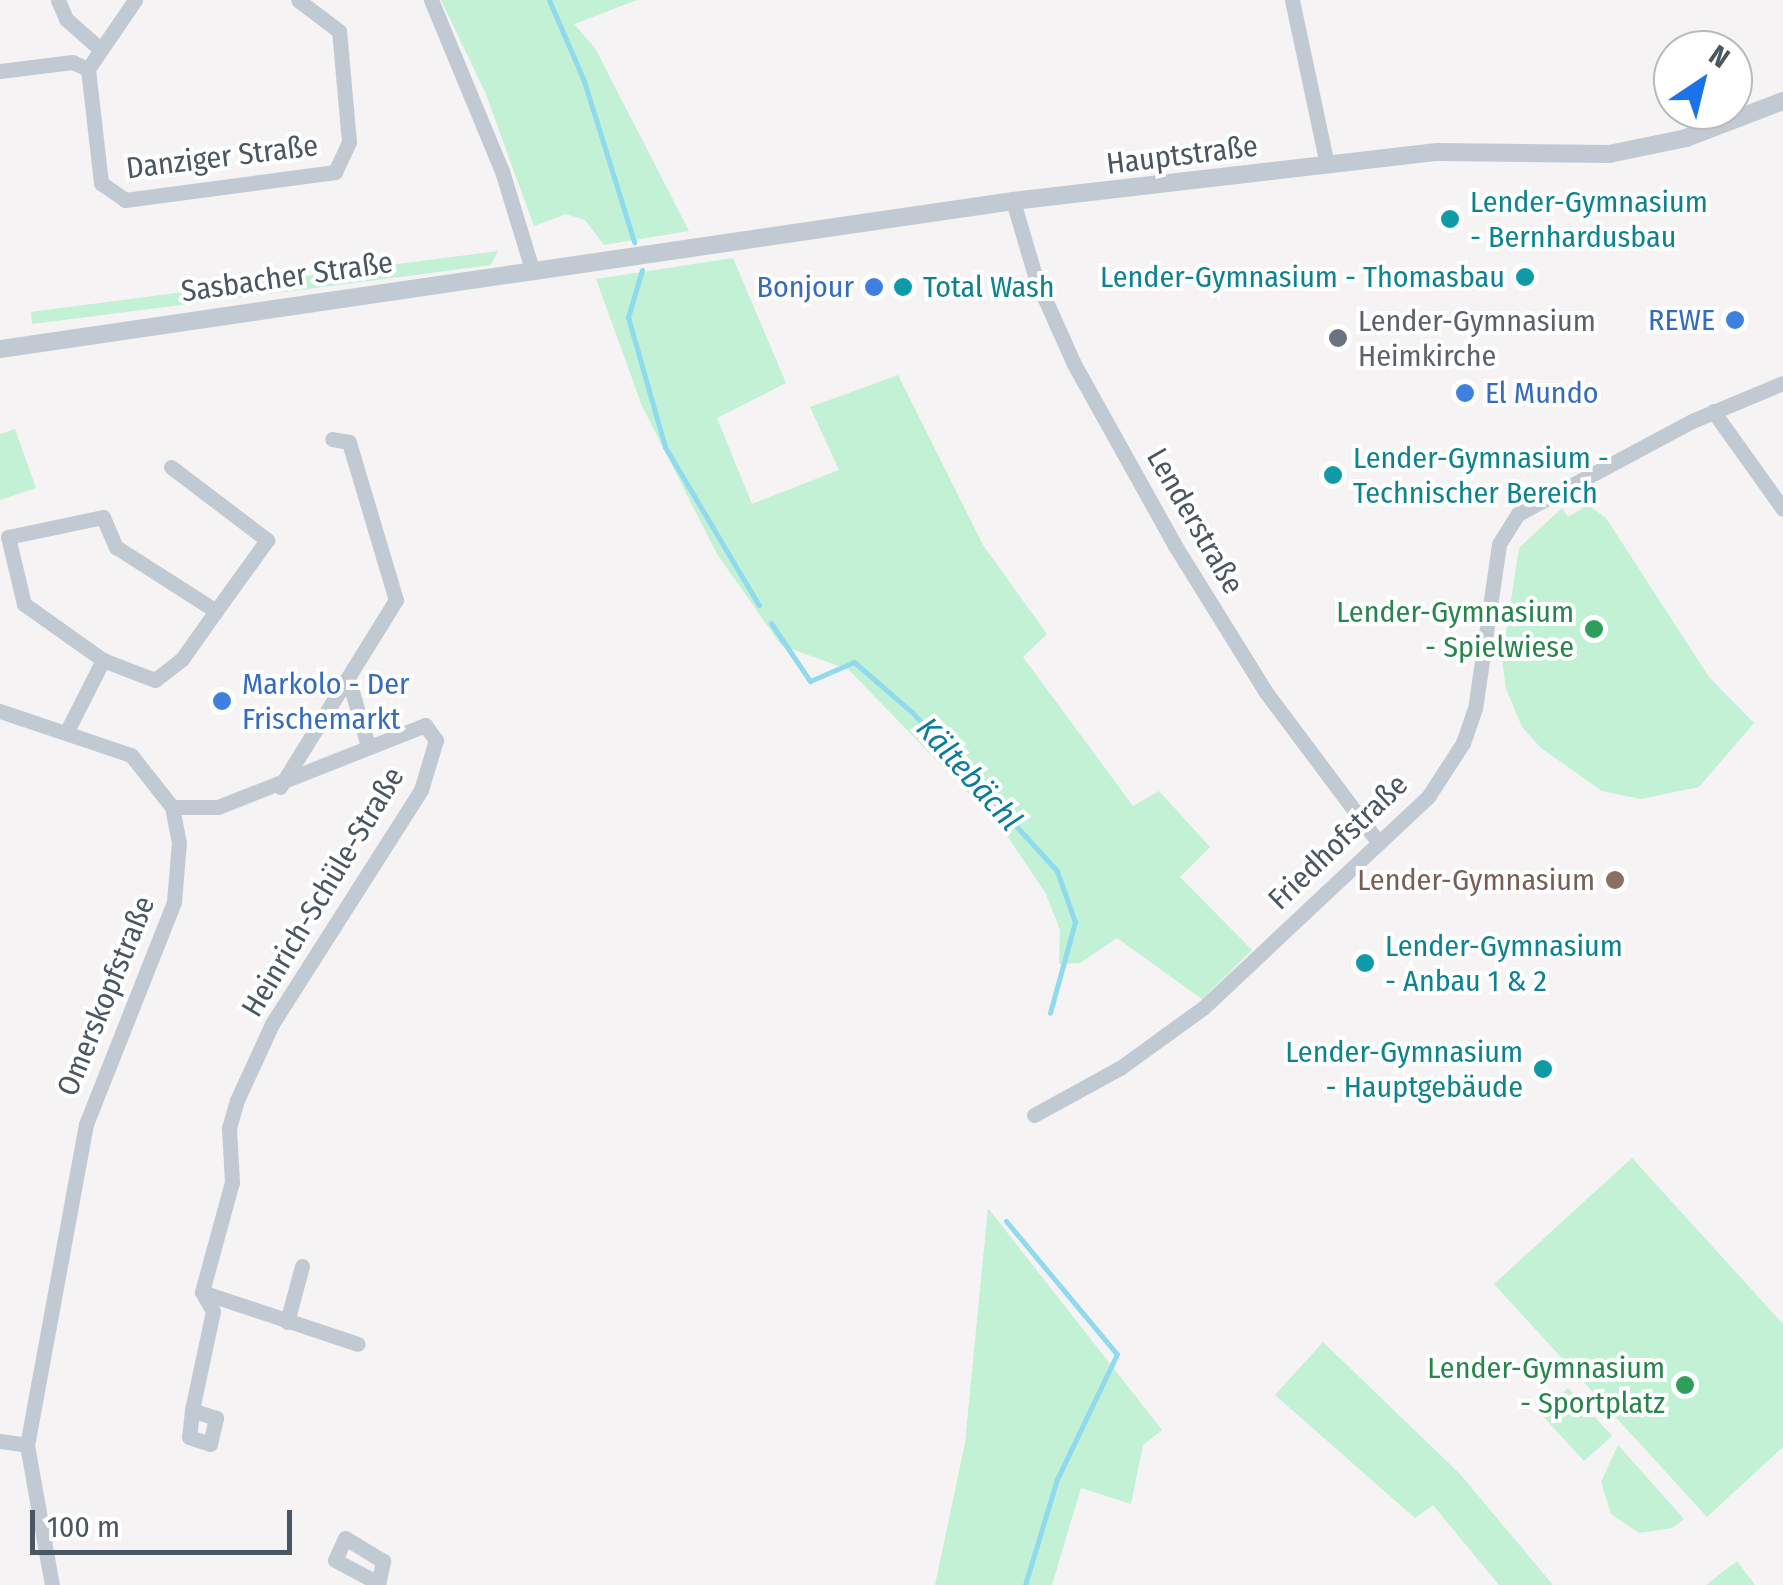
<!DOCTYPE html>
<html>
<head>
<meta charset="utf-8">
<style>
  body { margin:0 }
  #map { position:relative; width:1783px; height:1585px; overflow:hidden; background:#f5f3f3; font-family:"Fira Sans Condensed",sans-serif }
  div>[style] { position:absolute }
  .green>* { inset:0; background:#c3f1d5 }
  .stream>* { height:5px; margin:-2.5px; padding:0 2.5px; transform-origin:2.5px; border-radius:2.5px; background:#90daee }
  .minor>* { height:15px; margin:-7.5px; padding:0 7.5px; transform-origin:7.5px; border-radius:7.5px; background:#c1cad2 }
  .tertiary>* { height:18px; margin:-9px; padding:0 9px; transform-origin:9px; border-radius:9px; background:#c1cad2 }
  .dots>* { width:28px; height:28px; translate:-50% -50%; box-sizing:border-box; border:5px solid #fff; border-radius:50% }
  span { translate:-50% -50%; white-space:nowrap; text-align:center; line-height:1.15; -webkit-text-stroke:8px #fff; paint-order:stroke }
  .street-label { font-size:30px; color:#4a5661 }
  .culture-label { font-size:30px; color:#0d838f }
  .left { translate:0 -50%; text-align:left }
  .right { translate:-100% -50%; text-align:right }
  .shop-label { font-size:30px; color:#366cbe }
  .worship-label { font-size:30px; color:#5b616d }
  .leisure-label { font-size:30px; color:#27864d }
  .education-label { font-size:30px; color:#785e54 }
  .water-label { font-size:32px; color:#0c7c9b; font-style:italic }
  .north { position:absolute; left:1653px; top:30px; width:100px; height:100px; box-sizing:border-box; background:#fff; border:2px solid #b7bbc0; border-radius:50%; rotate:35deg; font-size:28px; font-weight:700; line-height:40px; text-align:center; color:#4a5661 }
  .north::after { content:''; display:block; margin:auto; width:35px; height:45px; background:#1a73e8; clip-path:polygon(50% 0,100% 100%,50% 72%,0 100%) }
  .scale { position:absolute; left:30px; top:1510px; width:262px; height:45px; box-sizing:border-box; border:5px solid #4a5661; border-top:0; padding-left:12px; font-size:30px; line-height:35px; white-space:nowrap; color:#4a5661; -webkit-text-stroke:8px #fff; paint-order:stroke }
</style>
</head>
<body>
<div id="map">
  <div class="green">
    <i style="clip-path:polygon(441px 0,637px 0,574px 24px,595px 48px,689px 231px,604px 245px,585px 220px,566px 214px,534px 226px,485px 92px)"></i>
    <i style="clip-path:polygon(498px 251px,491px 265px,308px 289px,32px 324px,31px 312px)"></i>
    <i style="clip-path:polygon(733px 258px,786px 383px,717px 418px,752px 504px,839px 470px,810px 407px,898px 375px,983px 545px,1047px 634px,1023px 657px,1133px 806px,1159px 791px,1210px 847px,1180px 877px,1252px 950px,1202px 999px,1117px 938px,1080px 963px,1059px 964px,1060px 930px,1046px 894px,1001px 827px,849px 670px,781px 645px,717px 554px,642px 406px,596px 279px)"></i>
    <i style="clip-path:polygon(15px 429px,36px 488px,0 500px,0 434px)"></i>
    <i style="clip-path:polygon(1588px 505px,1606px 518px,1709px 677px,1754px 723px,1699px 787px,1641px 799px,1602px 791px,1541px 748px,1522px 727px,1506px 689px,1502px 659px,1519px 548px,1562px 508px,1568px 517px)"></i>
    <i style="clip-path:polygon(1632px 1158px,1783px 1324px,1783px 1447px,1707px 1517px,1494px 1284px)"></i>
    <i style="clip-path:polygon(988px 1208px,1162px 1430px,1143px 1445px,1131px 1504px,1081px 1488px,1052px 1585px,935px 1585px,965px 1443px)"></i>
    <i style="clip-path:polygon(1323px 1342px,1460px 1474px,1553px 1585px,1499px 1585px,1433px 1505px,1415px 1518px,1275px 1395px)"></i>
    <i style="clip-path:polygon(1568px 1388px,1612px 1436px,1584px 1461px,1540px 1413px)"></i>
    <i style="clip-path:polygon(1618px 1445px,1684px 1519px,1672px 1528px,1639px 1533px,1611px 1514px,1601px 1482px)"></i>
    <i style="clip-path:polygon(1737px 1561px,1755px 1585px,1706px 1585px)"></i>
  </div>
  <div class="stream">
    <i style="left:549px;top:0;width:88px;rotate:66.6deg"></i>
    <i style="left:584px;top:81px;width:169px;rotate:72.7deg"></i>
    <i style="left:642px;top:270px;width:49px;rotate:106.6deg"></i>
    <i style="left:628px;top:317px;width:135px;rotate:74.1deg"></i>
    <i style="left:665px;top:447px;width:184px;rotate:59.3deg"></i>
    <i style="left:771px;top:623px;width:70px;rotate:56.1deg"></i>
    <i style="left:810px;top:681px;width:48px;rotate:-23.4deg"></i>
    <i style="left:854px;top:662px;width:77px;rotate:40.8deg"></i>
    <i style="left:912px;top:712px;width:215px;rotate:47.6deg"></i>
    <i style="left:1057px;top:871px;width:54px;rotate:70.6deg"></i>
    <i style="left:1075px;top:922px;width:94px;rotate:105.4deg"></i>
    <i style="left:1006px;top:1221px;width:173px;rotate:50.2deg"></i>
    <i style="left:1117px;top:1354px;width:139px;rotate:115.6deg"></i>
    <i style="left:1057px;top:1479px;width:111px;rotate:106.8deg"></i>
  </div>
  <div class="minor">
    <i style="left:58px;top:0;width:21px;rotate:67deg"></i>
    <i style="left:66px;top:19px;width:44px;rotate:41.3deg"></i>
    <i style="left:135px;top:0;width:83px;rotate:124.3deg"></i>
    <i style="left:88px;top:69px;width:115px;rotate:83.5deg"></i>
    <i style="left:101px;top:183px;width:29px;rotate:35deg"></i>
    <i style="left:125px;top:200px;width:212px;rotate:-7.6deg"></i>
    <i style="left:335px;top:172px;width:33px;rotate:-65deg"></i>
    <i style="left:349px;top:142px;width:111px;rotate:-95.1deg"></i>
    <i style="left:339px;top:31px;width:51px;rotate:-142.9deg"></i>
    <i style="left:431px;top:0;width:185px;rotate:67.5deg"></i>
    <i style="left:502px;top:171px;width:102px;rotate:73deg"></i>
    <i style="left:1292px;top:0;width:169px;rotate:78deg"></i>
    <i style="left:0;top:71px;width:73px;rotate:-7.1deg"></i>
    <i style="left:72px;top:62px;width:17px;rotate:24deg"></i>
    <i style="left:1013px;top:201px;width:81px;rotate:73.6deg"></i>
    <i style="left:1036px;top:279px;width:93px;rotate:65.9deg"></i>
    <i style="left:1074px;top:364px;width:206px;rotate:60.9deg"></i>
    <i style="left:1174px;top:544px;width:173px;rotate:58.2deg"></i>
    <i style="left:1265px;top:691px;width:189px;rotate:53.2deg"></i>
    <i style="left:1713px;top:411px;width:120px;rotate:54.5deg"></i>
    <i style="left:171px;top:467px;width:121px;rotate:37.2deg"></i>
    <i style="left:267px;top:540px;width:87px;rotate:125.7deg"></i>
    <i style="left:349px;top:681px;width:68px;rotate:73.7deg"></i>
    <i style="left:0;top:711px;width:138px;rotate:18.6deg"></i>
    <i style="left:131px;top:755px;width:66px;rotate:51.7deg"></i>
    <i style="left:172px;top:807px;width:36px;rotate:79deg"></i>
    <i style="left:179px;top:842px;width:60px;rotate:94.8deg"></i>
    <i style="left:174px;top:902px;width:239px;rotate:111.6deg"></i>
    <i style="left:86px;top:1124px;width:326px;rotate:100.4deg"></i>
    <i style="left:27px;top:1445px;width:142px;rotate:79.9deg"></i>
    <i style="left:67px;top:731px;width:80px;rotate:-63.1deg"></i>
    <i style="left:103px;top:660px;width:97px;rotate:-144.7deg"></i>
    <i style="left:24px;top:604px;width:69px;rotate:-103.4deg"></i>
    <i style="left:8px;top:537px;width:97px;rotate:-11.9deg"></i>
    <i style="left:103px;top:517px;width:33px;rotate:67deg"></i>
    <i style="left:116px;top:547px;width:119px;rotate:32.6deg"></i>
    <i style="left:216px;top:611px;width:59px;rotate:125.3deg"></i>
    <i style="left:182px;top:659px;width:34px;rotate:142deg"></i>
    <i style="left:155px;top:680px;width:56px;rotate:-159deg"></i>
    <i style="left:280px;top:787px;width:220px;rotate:-58.2deg"></i>
    <i style="left:396px;top:600px;width:165px;rotate:-106.6deg"></i>
    <i style="left:349px;top:442px;width:17px;rotate:-170deg"></i>
    <i style="left:172px;top:807px;width:46px"></i>
    <i style="left:218px;top:807px;width:223px;rotate:-21.6deg"></i>
    <i style="left:425px;top:725px;width:19px;rotate:54deg"></i>
    <i style="left:436px;top:740px;width:52px;rotate:106.7deg"></i>
    <i style="left:421px;top:790px;width:277px;rotate:122.5deg"></i>
    <i style="left:272px;top:1024px;width:84px;rotate:114.7deg"></i>
    <i style="left:237px;top:1100px;width:29px;rotate:106deg"></i>
    <i style="left:229px;top:1128px;width:54px;rotate:86.8deg"></i>
    <i style="left:232px;top:1182px;width:114px;rotate:105.3deg"></i>
    <i style="left:202px;top:1292px;width:22px;rotate:60deg"></i>
    <i style="left:213px;top:1311px;width:101px;rotate:102deg"></i>
    <i style="left:192px;top:1410px;width:27px;rotate:96deg"></i>
    <i style="left:189px;top:1437px;width:22px;rotate:18deg"></i>
    <i style="left:210px;top:1444px;width:27px;rotate:-77deg"></i>
    <i style="left:216px;top:1418px;width:25px;rotate:-162deg"></i>
    <i style="left:1034px;top:1115px;width:98px;rotate:-28.7deg"></i>
    <i style="left:1120px;top:1068px;width:102px;rotate:-35.9deg"></i>
    <i style="left:1203px;top:1008px;width:308px;rotate:-43.2deg"></i>
    <i style="left:1428px;top:797px;width:64px;rotate:-57.1deg"></i>
    <i style="left:1463px;top:743px;width:36px;rotate:-71deg"></i>
    <i style="left:1475px;top:709px;width:167px;rotate:-81.7deg"></i>
    <i style="left:1499px;top:544px;width:36px;rotate:-58deg"></i>
    <i style="left:1518px;top:514px;width:197px;rotate:-28.1deg"></i>
    <i style="left:1692px;top:421px;width:99px;rotate:-22.7deg"></i>
    <i style="left:202px;top:1292px;width:164px;rotate:18.4deg"></i>
    <i style="left:287px;top:1322px;width:58px;rotate:-75deg"></i>
    <i style="left:0;top:1441px;width:27px;rotate:8deg"></i>
    <i style="left:378px;top:1585px;width:25px;rotate:-78deg"></i>
    <i style="left:383px;top:1561px;width:44px;rotate:-148.8deg"></i>
    <i style="left:345px;top:1538px;width:24px;rotate:114deg"></i>
    <i style="left:335px;top:1560px;width:49px;rotate:28.1deg"></i>
  </div>
  <div class="tertiary">
    <i style="left:0;top:349px;width:1024px;rotate:-8.31deg"></i>
    <i style="left:1013px;top:201px;width:427px;rotate:-6.6deg"></i>
    <i style="left:1437px;top:152px;width:172px;rotate:0.7deg"></i>
    <i style="left:1609px;top:154px;width:79px;rotate:-11.7deg"></i>
    <i style="left:1686px;top:138px;width:104px;rotate:-20.9deg"></i>
  </div>
  <div class="dots">
    <i style="left:1450px;top:219px;background:#0f9aa8"></i>
    <i style="left:1525px;top:277px;background:#0f9aa8"></i>
    <i style="left:874px;top:287px;background:#3f7fe0"></i>
    <i style="left:903px;top:287px;background:#0f9aa8"></i>
    <i style="left:1735px;top:320px;background:#3f7fe0"></i>
    <i style="left:1338px;top:338px;background:#6b7280"></i>
    <i style="left:1465px;top:393px;background:#3f7fe0"></i>
    <i style="left:1333px;top:475px;background:#0f9aa8"></i>
    <i style="left:1594px;top:629px;background:#2e9e5b"></i>
    <i style="left:222px;top:701px;background:#3f7fe0"></i>
    <i style="left:1615px;top:880px;background:#8d6e63"></i>
    <i style="left:1365px;top:963px;background:#0f9aa8"></i>
    <i style="left:1543px;top:1069px;background:#0f9aa8"></i>
    <i style="left:1685px;top:1385px;background:#2e9e5b"></i>
  </div>
  <div class="street-label">
    <span style="left:1182px;top:155px;rotate:-7deg">Hauptstraße</span>
    <span style="left:222px;top:157px;rotate:-7deg">Danziger Straße</span>
    <span style="left:287px;top:277px;rotate:-8deg">Sasbacher Straße</span>
    <span style="left:1195px;top:521px;rotate:60deg">Lenderstraße</span>
    <span style="left:1338px;top:842px;rotate:-44deg">Friedhofstraße</span>
    <span style="left:323px;top:892px;rotate:-59deg">Heinrich-Schüle-Straße</span>
    <span style="left:106px;top:996px;rotate:-68deg">Omerskopfstraße</span>
  </div>
  <div class="culture-label">
    <span class="left" style="left:1470px;top:219px">Lender-Gymnasium<br>- Bernhardusbau</span>
    <span class="right" style="left:1505px;top:277px">Lender-Gymnasium - Thomasbau</span>
    <span class="left" style="left:923px;top:287px">Total Wash</span>
    <span class="left" style="left:1353px;top:475px">Lender-Gymnasium -<br>Technischer Bereich</span>
    <span class="left" style="left:1385px;top:963px">Lender-Gymnasium<br>- Anbau 1 &amp; 2</span>
    <span class="right" style="left:1523px;top:1069px">Lender-Gymnasium<br>- Hauptgebäude</span>
  </div>
  <div class="shop-label">
    <span class="right" style="left:854px;top:287px">Bonjour</span>
    <span class="right" style="left:1715px;top:320px">REWE</span>
    <span class="left" style="left:1485px;top:393px">El Mundo</span>
    <span class="left" style="left:242px;top:701px">Markolo - Der<br>Frischemarkt</span>
  </div>
  <div class="worship-label">
    <span class="left" style="left:1358px;top:338px">Lender-Gymnasium<br>Heimkirche</span>
  </div>
  <div class="leisure-label">
    <span class="right" style="left:1574px;top:629px">Lender-Gymnasium<br>- Spielwiese</span>
    <span class="right" style="left:1665px;top:1385px">Lender-Gymnasium<br>- Sportplatz</span>
  </div>
  <div class="education-label">
    <span class="right" style="left:1595px;top:880px">Lender-Gymnasium</span>
  </div>
  <div class="water-label">
    <span style="left:969px;top:774px;rotate:48deg">Kältebächl</span>
  </div>
  <div class="north">N</div>
  <div class="scale">100 m</div>
</div>
</body>
</html>
